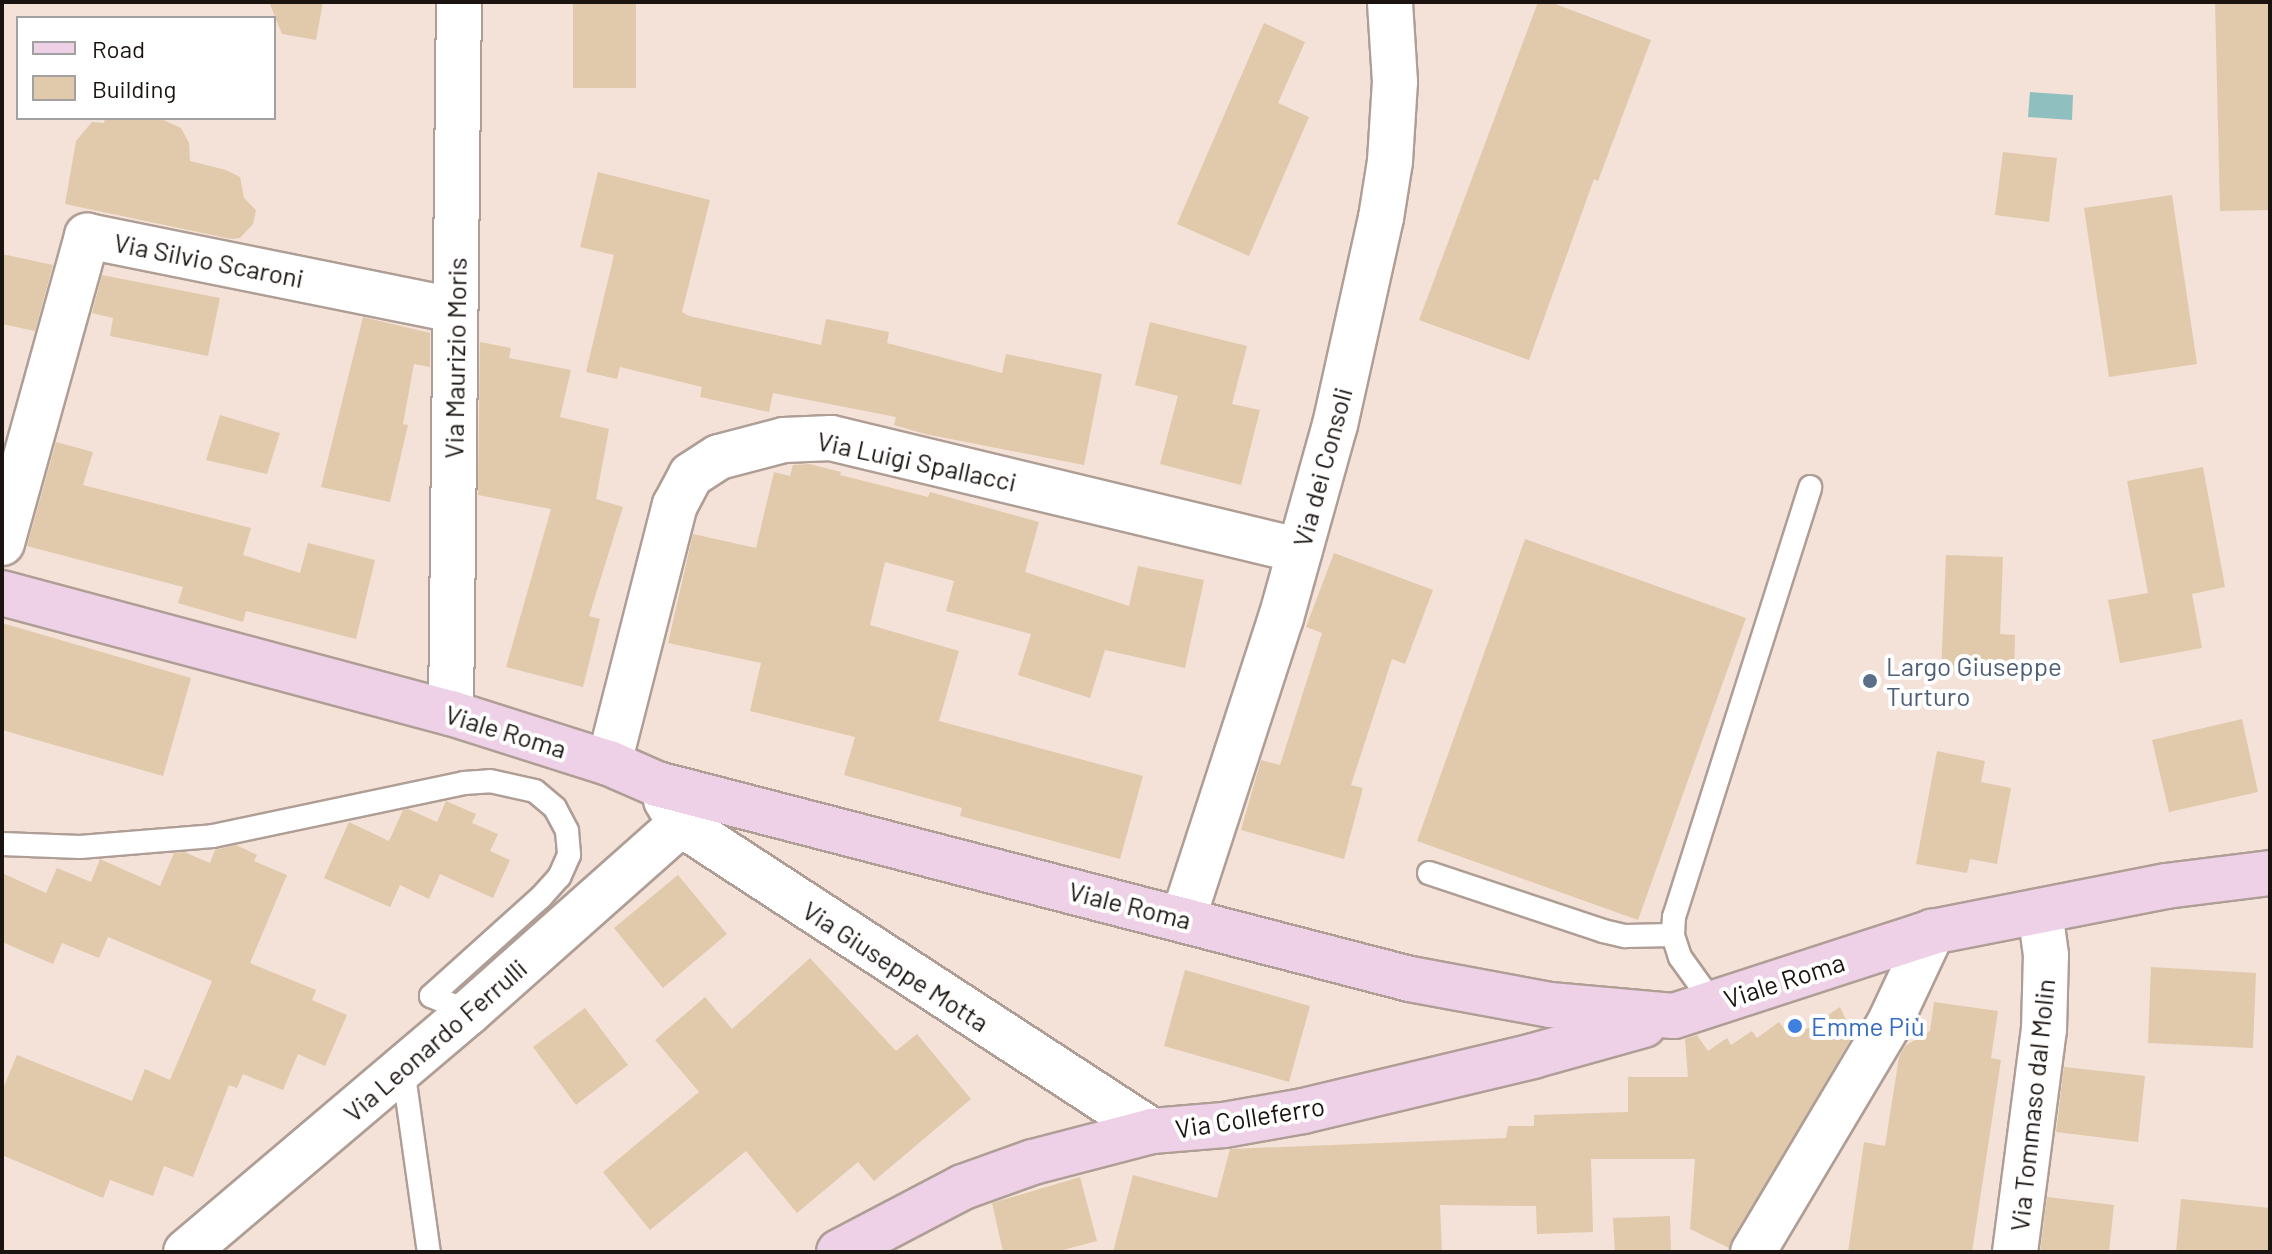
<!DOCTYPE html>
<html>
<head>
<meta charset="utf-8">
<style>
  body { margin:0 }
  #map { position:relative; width:2272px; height:1254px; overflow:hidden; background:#f4e1d8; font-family:Barlow,sans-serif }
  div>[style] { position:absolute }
  .water>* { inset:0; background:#90bfc0 }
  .building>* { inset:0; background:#e1caab }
  .roads { filter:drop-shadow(2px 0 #af9e95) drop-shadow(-2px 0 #af9e95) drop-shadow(0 2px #af9e95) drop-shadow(0 -2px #af9e95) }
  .lane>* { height:22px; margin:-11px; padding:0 11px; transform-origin:11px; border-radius:11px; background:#fff }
  .street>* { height:44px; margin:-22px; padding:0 22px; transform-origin:22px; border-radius:22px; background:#fff }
  .secondary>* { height:44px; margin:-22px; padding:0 22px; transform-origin:22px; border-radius:22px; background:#eed1e7 }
  .dots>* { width:22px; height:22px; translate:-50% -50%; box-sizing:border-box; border:4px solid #fff; border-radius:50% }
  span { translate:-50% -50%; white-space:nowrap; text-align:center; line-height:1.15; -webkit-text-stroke:8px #fff; paint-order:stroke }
  .street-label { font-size:26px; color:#1a1310 }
  .service-label { font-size:26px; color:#4e5e75 }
  .left { translate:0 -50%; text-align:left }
  .shop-label { font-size:26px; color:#366cbe }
  .frame { position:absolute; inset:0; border:4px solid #1a1310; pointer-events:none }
  .legend { position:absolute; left:16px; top:16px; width:260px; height:104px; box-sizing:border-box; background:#fff; border:2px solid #a3a19f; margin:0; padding:10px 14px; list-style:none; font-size:24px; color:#1a1310 }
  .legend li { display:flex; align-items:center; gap:16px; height:40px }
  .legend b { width:40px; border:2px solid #a3a19f }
</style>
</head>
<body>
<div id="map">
  <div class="water">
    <i style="clip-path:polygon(2030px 92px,2073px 95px,2072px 120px,2028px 117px)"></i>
  </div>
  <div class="building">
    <i style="clip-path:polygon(269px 2px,323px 2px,316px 40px,282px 34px)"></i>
    <i style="clip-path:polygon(573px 2px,636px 2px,636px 88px,573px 88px)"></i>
    <i style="clip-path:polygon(1538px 2px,1550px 2px,1651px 40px,1598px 181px,1594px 179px,1529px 360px,1419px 320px)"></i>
    <i style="clip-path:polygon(2215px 2px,2270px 2px,2270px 210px,2220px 211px)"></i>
    <i style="clip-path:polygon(1264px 23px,1305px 42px,1278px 103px,1309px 117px,1249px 256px,1177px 224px)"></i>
    <i style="clip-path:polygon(105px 118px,159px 118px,181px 128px,189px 143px,190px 161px,226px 170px,240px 177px,244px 198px,256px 210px,253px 224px,240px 238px,231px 239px,65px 204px,76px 141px,92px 122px,104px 123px)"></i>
    <i style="clip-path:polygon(2003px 152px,2057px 158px,2049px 222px,1995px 215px)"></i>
    <i style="clip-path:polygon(598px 172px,710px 200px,682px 312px,689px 316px,821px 345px,826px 319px,889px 332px,887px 343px,1002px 373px,1006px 354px,1102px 374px,1084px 465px,925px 434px,894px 425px,896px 417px,773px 393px,769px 412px,700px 397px,702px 387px,620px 367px,617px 379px,586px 372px,614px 255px,580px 247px)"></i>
    <i style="clip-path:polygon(2172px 195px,2197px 364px,2109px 377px,2084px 208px)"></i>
    <i style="clip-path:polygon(2px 254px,53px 265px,35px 331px,2px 324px)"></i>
    <i style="clip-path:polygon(102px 275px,220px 298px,208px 356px,110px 336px,113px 318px,92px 313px)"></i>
    <i style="clip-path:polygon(363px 317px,430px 333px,430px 367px,414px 364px,403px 424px,408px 425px,390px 502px,321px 487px)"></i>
    <i style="clip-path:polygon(1150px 322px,1247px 346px,1232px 404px,1260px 410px,1241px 485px,1160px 464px,1178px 396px,1135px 385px)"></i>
    <i style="clip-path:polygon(480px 342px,511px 348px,509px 358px,571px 370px,560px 417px,609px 429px,596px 499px,623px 507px,589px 616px,600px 619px,583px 687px,506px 667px,551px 509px,478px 495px)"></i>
    <i style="clip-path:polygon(220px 415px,280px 433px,267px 474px,206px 460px)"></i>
    <i style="clip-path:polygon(56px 442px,93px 452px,83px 485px,251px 528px,243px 555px,300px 573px,308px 543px,375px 560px,356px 639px,246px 611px,243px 622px,178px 603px,183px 587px,27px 546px)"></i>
    <i style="clip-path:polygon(809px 464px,841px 472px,840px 475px,928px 497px,930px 492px,1039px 522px,1025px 572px,1129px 606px,1138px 566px,1204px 580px,1185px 668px,1105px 650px,1090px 698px,1018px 675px,1031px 634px,946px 611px,954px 581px,885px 562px,870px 625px,959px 651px,939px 721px,1143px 776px,1120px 859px,960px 816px,962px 808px,844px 775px,855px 737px,750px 711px,761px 663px,668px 643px,693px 534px,756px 548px,774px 472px,790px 476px,793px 465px)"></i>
    <i style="clip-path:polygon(2203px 467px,2225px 587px,2192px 594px,2202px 648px,2120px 663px,2108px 600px,2148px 593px,2127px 481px)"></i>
    <i style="clip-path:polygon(1525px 539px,1746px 618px,1638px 920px,1417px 841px)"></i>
    <i style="clip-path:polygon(1334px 553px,1433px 590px,1405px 664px,1392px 659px,1351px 785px,1363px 788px,1344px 859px,1241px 830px,1261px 760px,1280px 765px,1322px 633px,1306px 627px)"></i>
    <i style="clip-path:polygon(1946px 555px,2003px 557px,2000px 634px,2015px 635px,2014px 676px,1941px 673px)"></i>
    <i style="clip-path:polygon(2px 623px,191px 678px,163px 776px,2px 730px)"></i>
    <i style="clip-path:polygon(2242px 719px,2258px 792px,2169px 812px,2152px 740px)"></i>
    <i style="clip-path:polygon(1937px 751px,1985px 761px,1981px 782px,2011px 788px,1997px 864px,1970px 859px,1967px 873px,1916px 864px)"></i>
    <i style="clip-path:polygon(446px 801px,476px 814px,472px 823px,498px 834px,490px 851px,510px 860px,493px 898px,440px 874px,429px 899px,400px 885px,390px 907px,324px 878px,349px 822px,389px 841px,403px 810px,408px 809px,437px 822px)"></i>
    <i style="clip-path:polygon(236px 845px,257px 855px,254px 861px,287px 875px,250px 963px,316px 990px,312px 1000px,347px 1015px,325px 1066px,298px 1054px,283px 1090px,243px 1074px,237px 1088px,229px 1085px,193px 1177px,164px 1166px,153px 1196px,110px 1180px,103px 1198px,2px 1155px,2px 1091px,17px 1055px,132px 1101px,145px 1069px,170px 1080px,212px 981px,108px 937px,99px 958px,62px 943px,53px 964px,2px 942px,2px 873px,46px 893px,57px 868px,91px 882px,100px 859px,160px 886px,174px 853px,184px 852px,210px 863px,215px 850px)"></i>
    <i style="clip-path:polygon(678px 875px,727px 934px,663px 988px,614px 928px)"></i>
    <i style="clip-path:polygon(810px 958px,896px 1051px,917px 1034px,971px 1099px,874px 1181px,858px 1162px,797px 1213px,746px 1151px,650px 1230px,603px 1172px,699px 1092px,655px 1040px,705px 997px,732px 1029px)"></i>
    <i style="clip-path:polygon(2151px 967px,2256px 973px,2253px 1048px,2148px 1043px)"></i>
    <i style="clip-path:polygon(1185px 970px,1310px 1006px,1289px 1082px,1164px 1046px)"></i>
    <i style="clip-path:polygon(1934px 1002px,1998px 1011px,1991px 1058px,2001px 1060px,1972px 1252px,1848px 1252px,1864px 1142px,1885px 1146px,1899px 1057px,1905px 1046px,1930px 1031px)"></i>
    <i style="clip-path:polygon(1840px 1007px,1853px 1035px,1729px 1248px,1690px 1229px,1695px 1159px,1591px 1159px,1593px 1232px,1537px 1234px,1536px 1206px,1440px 1205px,1442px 1252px,1113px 1252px,1133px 1175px,1217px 1198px,1230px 1149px,1506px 1138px,1508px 1126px,1534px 1126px,1534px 1115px,1628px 1112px,1628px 1077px,1688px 1077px,1685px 1039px,1697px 1035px,1708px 1051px,1727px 1038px,1731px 1045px,1752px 1031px,1757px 1038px,1779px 1022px,1785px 1030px,1800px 1019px,1807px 1029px)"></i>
    <i style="clip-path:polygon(585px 1008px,628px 1065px,576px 1105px,533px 1047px)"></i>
    <i style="clip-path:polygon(2064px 1067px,2145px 1076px,2138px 1142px,2056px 1132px)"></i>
    <i style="clip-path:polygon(1080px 1177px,1097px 1241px,1055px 1252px,1003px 1252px,992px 1203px)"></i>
    <i style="clip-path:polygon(2047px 1197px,2114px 1205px,2109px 1252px,2040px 1252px)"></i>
    <i style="clip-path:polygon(2181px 1199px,2270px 1208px,2270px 1252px,2176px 1252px)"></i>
    <i style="clip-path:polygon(1670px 1216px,1671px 1252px,1615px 1252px,1613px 1218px)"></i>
  </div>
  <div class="roads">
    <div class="lane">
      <i style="left:2px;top:844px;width:78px;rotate:2.2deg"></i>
      <i style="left:80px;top:847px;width:133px;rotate:-4.7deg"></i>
      <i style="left:213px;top:836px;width:257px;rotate:-11.9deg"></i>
      <i style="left:464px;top:783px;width:26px;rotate:-4deg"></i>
      <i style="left:490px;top:781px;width:46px;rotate:12.5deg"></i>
      <i style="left:535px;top:791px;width:26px;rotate:40deg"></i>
      <i style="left:555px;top:808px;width:26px;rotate:62deg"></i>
      <i style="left:567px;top:831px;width:24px;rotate:85deg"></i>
      <i style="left:569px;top:855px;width:24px;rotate:114deg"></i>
      <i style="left:559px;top:877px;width:27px;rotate:132deg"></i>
      <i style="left:541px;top:897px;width:148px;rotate:138deg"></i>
      <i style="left:431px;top:996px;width:41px;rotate:22.8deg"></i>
      <i style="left:1429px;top:873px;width:183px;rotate:18.4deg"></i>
      <i style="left:1603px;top:931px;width:23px;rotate:13deg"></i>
      <i style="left:1625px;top:936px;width:48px;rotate:-1.2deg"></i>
      <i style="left:1713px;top:1003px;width:57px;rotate:-125.7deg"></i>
      <i style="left:1680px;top:957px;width:23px;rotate:-108deg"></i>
      <i style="left:1673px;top:935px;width:18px;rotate:-87deg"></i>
      <i style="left:1674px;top:917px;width:451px;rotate:-72.4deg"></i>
      <i style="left:403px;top:1068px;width:186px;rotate:82deg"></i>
    </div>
    <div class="street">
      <i style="left:2px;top:543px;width:319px;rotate:-74.5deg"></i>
      <i style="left:87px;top:236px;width:375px;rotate:11.4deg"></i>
      <i style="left:451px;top:713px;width:711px;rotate:-89.36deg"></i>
      <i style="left:609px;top:763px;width:266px;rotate:-75.7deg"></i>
      <i style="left:675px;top:505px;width:34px;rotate:-62deg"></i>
      <i style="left:691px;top:475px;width:33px;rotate:-33deg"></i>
      <i style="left:719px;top:457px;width:67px;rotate:-14.7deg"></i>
      <i style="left:784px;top:440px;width:47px;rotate:-2.4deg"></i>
      <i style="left:831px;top:438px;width:482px;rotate:13.5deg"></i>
      <i style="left:666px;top:800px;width:28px;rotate:58deg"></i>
      <i style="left:681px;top:824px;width:562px;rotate:33.1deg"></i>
      <i style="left:1183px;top:919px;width:317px;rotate:-72deg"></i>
      <i style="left:1281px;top:618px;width:200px;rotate:-74.4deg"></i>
      <i style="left:1335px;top:425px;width:212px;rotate:-77.5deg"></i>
      <i style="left:1381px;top:218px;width:58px;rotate:-81deg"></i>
      <i style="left:1390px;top:161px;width:79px;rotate:-86.4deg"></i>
      <i style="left:1395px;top:82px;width:80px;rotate:-93.6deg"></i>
      <i style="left:186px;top:1252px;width:371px;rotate:-40.3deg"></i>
      <i style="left:469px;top:1012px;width:283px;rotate:-41.6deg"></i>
      <i style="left:1753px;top:1252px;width:265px;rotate:-59.2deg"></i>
      <i style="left:1889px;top:1024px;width:102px;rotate:-64.9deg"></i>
      <i style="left:2015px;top:1252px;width:224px;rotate:-82.6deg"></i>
      <i style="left:2044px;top:1030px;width:75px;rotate:-88.5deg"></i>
      <i style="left:2046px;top:955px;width:44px;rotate:-97.8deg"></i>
    </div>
    <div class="secondary">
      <i style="left:2px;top:593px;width:465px;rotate:15deg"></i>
      <i style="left:451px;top:713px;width:166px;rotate:17.6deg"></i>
      <i style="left:609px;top:763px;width:52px;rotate:23.6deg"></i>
      <i style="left:657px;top:784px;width:778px;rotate:14.52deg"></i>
      <i style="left:1410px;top:979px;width:142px;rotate:10.5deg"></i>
      <i style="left:1550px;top:1005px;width:124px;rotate:5.1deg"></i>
      <i style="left:1674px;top:1016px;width:271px;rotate:-18deg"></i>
      <i style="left:1932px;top:932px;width:238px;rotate:-11.1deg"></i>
      <i style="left:2166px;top:886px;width:105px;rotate:-7.1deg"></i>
      <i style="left:839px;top:1252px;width:140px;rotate:-27.7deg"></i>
      <i style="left:963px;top:1187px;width:74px;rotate:-19.7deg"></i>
      <i style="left:1033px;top:1162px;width:123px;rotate:-14.6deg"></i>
      <i style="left:1152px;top:1131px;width:72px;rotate:-4.8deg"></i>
      <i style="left:1224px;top:1125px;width:80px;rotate:-10deg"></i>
      <i style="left:1303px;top:1111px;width:236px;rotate:-13.4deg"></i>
      <i style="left:1533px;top:1056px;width:115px;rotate:-15.6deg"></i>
    </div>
  </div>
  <div class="dots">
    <i style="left:1870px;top:681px;background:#5c6f8a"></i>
    <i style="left:1795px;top:1026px;background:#3f7fe0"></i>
  </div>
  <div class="street-label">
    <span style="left:209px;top:260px;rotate:11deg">Via Silvio Scaroni</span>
    <span style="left:455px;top:358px;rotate:-89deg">Via Maurizio Moris</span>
    <span style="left:917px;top:461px;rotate:12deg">Via Luigi Spallacci</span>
    <span style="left:1322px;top:467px;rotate:-75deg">Via dei Consoli</span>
    <span style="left:506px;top:731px;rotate:17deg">Viale Roma</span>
    <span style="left:1130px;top:905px;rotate:14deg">Viale Roma</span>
    <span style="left:896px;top:966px;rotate:33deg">Via Giuseppe Motta</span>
    <span style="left:1784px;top:980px;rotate:-18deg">Viale Roma</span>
    <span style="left:435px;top:1040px;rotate:-41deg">Via Leonardo Ferrulli</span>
    <span style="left:2032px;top:1105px;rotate:-84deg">Via Tommaso dal Molin</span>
    <span style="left:1250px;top:1117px;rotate:-9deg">Via Colleferro</span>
  </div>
  <div class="service-label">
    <span class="left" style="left:1886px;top:681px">Largo Giuseppe<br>Turturo</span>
  </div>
  <div class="shop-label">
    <span class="left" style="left:1811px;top:1026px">Emme Più</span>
  </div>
  <div class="frame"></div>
  <ul class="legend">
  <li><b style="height:10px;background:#eed1e7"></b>Road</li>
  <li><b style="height:22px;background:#e1caab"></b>Building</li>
  </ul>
</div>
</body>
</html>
